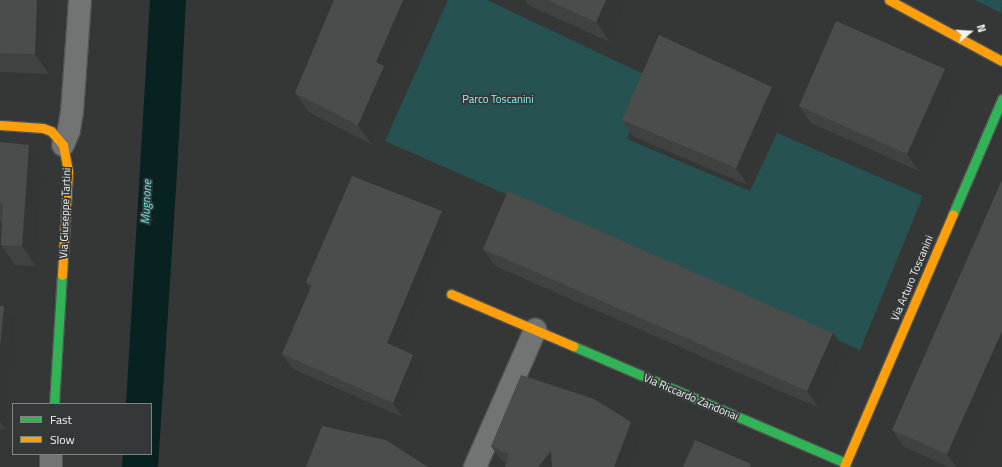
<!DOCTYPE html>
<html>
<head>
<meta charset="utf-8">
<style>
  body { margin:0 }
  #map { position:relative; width:1002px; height:467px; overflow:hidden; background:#353737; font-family:"Titillium Web",sans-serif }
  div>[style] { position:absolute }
  .green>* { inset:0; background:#265251 }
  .water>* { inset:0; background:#082121 }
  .roads { filter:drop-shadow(1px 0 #515353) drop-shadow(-1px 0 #515353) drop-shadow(0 1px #515353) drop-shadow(0 -1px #515353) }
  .street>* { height:22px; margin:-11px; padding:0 11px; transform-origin:11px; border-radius:11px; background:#727373 }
  .fast>* { height:9px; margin:-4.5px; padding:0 4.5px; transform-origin:4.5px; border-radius:4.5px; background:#30b455 }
  .slow>* { height:9px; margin:-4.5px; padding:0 4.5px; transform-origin:4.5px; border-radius:4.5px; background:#ff9f0a }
  .wall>* { inset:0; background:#404242 }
  .shaded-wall>* { inset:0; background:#343636 }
  .building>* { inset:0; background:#4b4d4d }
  span { translate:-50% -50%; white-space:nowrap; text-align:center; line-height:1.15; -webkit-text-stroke:3.5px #343838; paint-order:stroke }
  .park-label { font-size:11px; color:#7dfbfb }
  .street-label { font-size:11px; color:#f3f5f5 }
  .water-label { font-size:12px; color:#69e8e8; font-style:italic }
  .legend { position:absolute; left:12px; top:403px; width:140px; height:52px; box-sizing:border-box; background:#343838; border:1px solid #808484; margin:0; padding:5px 7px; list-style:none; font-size:12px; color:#f3f5f5 }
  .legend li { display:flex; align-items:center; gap:8px; height:20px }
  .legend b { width:20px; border:1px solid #808484 }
  .north { position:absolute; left:950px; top:12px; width:40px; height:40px; -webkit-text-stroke:3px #343838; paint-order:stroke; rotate:72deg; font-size:11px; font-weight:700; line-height:16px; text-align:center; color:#f3f5f5 }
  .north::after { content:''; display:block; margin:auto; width:14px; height:18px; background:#f3f5f5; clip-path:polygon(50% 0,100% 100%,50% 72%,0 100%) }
</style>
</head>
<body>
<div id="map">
  <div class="green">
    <i style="clip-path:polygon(448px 0,487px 0,652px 78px,627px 139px,750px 191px,777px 133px,923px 196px,860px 350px,385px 141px)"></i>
    <i style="clip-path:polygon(975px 0,1002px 0,1001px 13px)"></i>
  </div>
  <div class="water">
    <i style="clip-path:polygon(150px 0,186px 0,177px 173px,158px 467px,122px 467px,123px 454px,151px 454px,151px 404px,126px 404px)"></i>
  </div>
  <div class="roads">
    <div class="street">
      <i style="left:63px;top:145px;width:16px;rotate:-68deg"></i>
      <i style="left:69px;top:130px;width:18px;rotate:-81deg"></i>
      <i style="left:72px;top:112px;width:112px;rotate:-85.9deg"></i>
      <i style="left:51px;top:467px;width:13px;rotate:-90deg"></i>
      <i style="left:475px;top:467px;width:150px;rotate:-66.3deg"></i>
    </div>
    <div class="fast">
      <i style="left:953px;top:214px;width:125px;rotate:-66.9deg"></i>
      <i style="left:573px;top:346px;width:297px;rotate:23.2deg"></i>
      <i style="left:54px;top:404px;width:129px;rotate:-86.5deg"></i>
    </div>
    <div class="slow">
      <i style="left:889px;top:0;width:128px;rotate:28.4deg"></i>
      <i style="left:0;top:125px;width:43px;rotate:4deg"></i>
      <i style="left:43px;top:128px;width:9px;rotate:21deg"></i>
      <i style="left:51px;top:131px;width:18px;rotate:49deg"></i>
      <i style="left:63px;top:145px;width:26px;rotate:79deg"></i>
      <i style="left:68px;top:171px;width:104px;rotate:93.3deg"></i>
      <i style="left:451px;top:294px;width:133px;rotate:23.1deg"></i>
      <i style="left:844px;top:467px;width:275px;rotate:-66.7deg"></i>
    </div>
  </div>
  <div class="wall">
    <i style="clip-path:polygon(0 0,49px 74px,0 72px)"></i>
    <i style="clip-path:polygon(334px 0,426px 0,391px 76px,398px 85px,372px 145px,309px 112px,295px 93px)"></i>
    <i style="clip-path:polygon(525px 0,628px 0,610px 42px,528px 5px)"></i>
    <i style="clip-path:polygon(957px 86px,919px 171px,811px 123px,799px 106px)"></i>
    <i style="clip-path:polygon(784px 104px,748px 185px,634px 137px,622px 120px)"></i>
    <i style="clip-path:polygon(0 142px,43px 164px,36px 266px,15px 265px,1px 245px,2px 222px,0 222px)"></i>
    <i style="clip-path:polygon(1002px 180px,1002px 375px,961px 467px,949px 467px,904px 447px,892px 430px)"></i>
    <i style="clip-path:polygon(442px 211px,452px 225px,401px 349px,413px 355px,424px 369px,403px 417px,293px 369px,282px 354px,310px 288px,306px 282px)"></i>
    <i style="clip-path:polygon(483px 249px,833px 333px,845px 350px,819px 408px,495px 266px)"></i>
    <i style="clip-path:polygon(0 306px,4px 306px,16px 323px,6px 430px,0 429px)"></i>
    <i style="clip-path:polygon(641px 437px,630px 467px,505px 467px,506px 463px,501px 460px,491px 446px)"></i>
  </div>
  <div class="shaded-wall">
    <i style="clip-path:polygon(37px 0,51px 0,49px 74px,35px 54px)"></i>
    <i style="clip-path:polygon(403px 0,426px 0,391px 76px,398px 85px,372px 145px,358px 125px,376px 62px)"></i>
    <i style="clip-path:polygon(606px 0,628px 0,610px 42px,596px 22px)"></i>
    <i style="clip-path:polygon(945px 69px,957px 86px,919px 171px,907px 154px)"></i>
    <i style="clip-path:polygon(772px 87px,784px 104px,748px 185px,736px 168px)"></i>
    <i style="clip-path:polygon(29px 145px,43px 164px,36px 266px,22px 246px)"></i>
    <i style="clip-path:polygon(442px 211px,452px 225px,397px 358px,387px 343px)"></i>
    <i style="clip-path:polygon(4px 306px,16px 323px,6px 430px,0 422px,0 346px)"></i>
    <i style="clip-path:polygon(1002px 331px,1002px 375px,961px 467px,956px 467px,947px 454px)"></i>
    <i style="clip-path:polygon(833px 333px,845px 350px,819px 408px,807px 391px)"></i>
    <i style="clip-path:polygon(413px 355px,424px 369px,403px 417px,393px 403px)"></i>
    <i style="clip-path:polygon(631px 422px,641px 437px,630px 467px,614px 467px)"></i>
    <i style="clip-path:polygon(551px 451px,561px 467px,538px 467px)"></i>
  </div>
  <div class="building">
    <i style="clip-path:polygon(0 0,37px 0,35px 54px,0 53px)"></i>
    <i style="clip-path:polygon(334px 0,403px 0,376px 62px,384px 66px,358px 125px,295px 93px)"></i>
    <i style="clip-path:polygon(547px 0,606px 0,596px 22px)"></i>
    <i style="clip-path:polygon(836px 21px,945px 69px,907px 154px,799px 106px)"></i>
    <i style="clip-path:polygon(659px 35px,772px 87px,736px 168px,622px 120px)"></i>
    <i style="clip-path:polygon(0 142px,29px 145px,22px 246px,1px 245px,3px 204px,0 203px)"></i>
    <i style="clip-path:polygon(352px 176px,442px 211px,387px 343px,413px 355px,393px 403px,282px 354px,312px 285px,306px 282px)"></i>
    <i style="clip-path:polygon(1002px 180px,1002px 331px,947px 454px,892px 430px)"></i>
    <i style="clip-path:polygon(508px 191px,833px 333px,807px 391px,483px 249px)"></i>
    <i style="clip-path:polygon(0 306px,4px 306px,0 346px)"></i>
    <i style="clip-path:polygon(521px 375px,594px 399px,631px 422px,614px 467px,552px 467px,551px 451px,538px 467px,505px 467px,509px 454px,491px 446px)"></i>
    <i style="clip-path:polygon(322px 426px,386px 440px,428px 467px,306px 467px)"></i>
    <i style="clip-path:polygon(695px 440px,751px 464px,750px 467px,683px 467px)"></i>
  </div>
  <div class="park-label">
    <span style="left:498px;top:99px">Parco Toscanini</span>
  </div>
  <div class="street-label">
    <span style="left:65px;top:213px;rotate:-88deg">Via Giuseppe Tartini</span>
    <span style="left:912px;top:278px;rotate:-67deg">Via Arturo Toscanini</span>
    <span style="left:691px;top:397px;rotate:23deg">Via Riccardo Zandonai</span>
  </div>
  <div class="water-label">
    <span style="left:146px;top:202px;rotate:-87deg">Mugnone</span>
  </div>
  <ul class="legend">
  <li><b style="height:5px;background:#30b455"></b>Fast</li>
  <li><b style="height:5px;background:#ff9f0a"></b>Slow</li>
  </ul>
  <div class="north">N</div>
</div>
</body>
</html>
